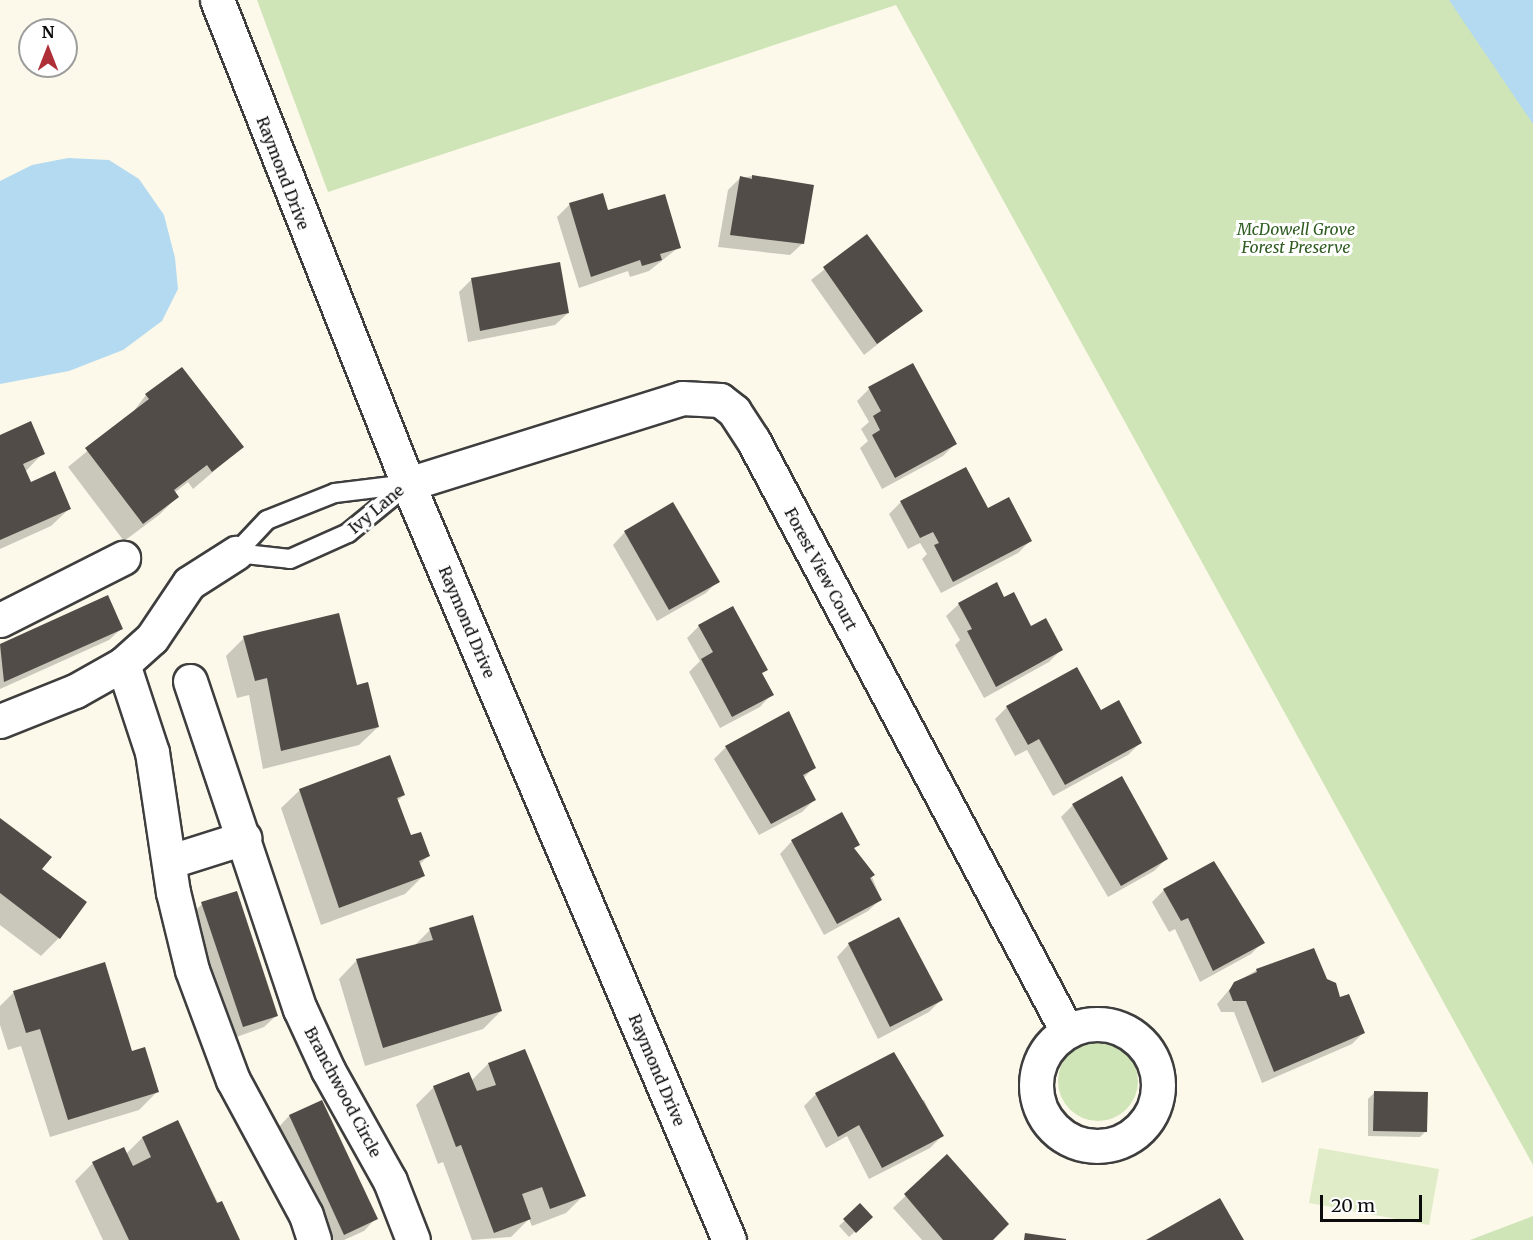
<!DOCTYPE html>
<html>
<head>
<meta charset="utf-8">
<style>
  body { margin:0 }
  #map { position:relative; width:1533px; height:1240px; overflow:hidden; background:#fdf9ea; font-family:Merriweather,serif }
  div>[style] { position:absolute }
  .green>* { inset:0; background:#cfe4b7 }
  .round { border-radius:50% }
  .pitch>* { inset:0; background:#e0ecc8 }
  .water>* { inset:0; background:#b3daf0 }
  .shadow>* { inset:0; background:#0003 }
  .building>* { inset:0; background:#524c48 }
  .roads { filter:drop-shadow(2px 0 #3e3e3e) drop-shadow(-2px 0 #3e3e3e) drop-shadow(0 2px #3e3e3e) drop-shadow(0 -2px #3e3e3e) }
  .service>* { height:18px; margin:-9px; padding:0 9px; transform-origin:9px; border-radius:9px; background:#fff }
  .minor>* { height:33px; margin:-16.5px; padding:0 16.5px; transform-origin:16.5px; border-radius:16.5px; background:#fff }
  .minor>.ring { margin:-16.5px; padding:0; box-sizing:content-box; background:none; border:33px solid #fff; border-radius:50% }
  .tertiary>* { height:33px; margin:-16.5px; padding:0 16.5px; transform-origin:16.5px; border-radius:16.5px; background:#fff }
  span { translate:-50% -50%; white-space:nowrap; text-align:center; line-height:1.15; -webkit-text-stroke:6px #fff; paint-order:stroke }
  .street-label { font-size:16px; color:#0b0b0b }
  .park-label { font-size:16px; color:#2e5c21; font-style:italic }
  .north { position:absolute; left:18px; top:18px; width:60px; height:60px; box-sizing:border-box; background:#fff; border:2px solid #9d9d9d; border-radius:50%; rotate:0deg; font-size:16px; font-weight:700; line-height:24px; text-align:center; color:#0b0b0b }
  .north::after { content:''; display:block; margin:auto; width:21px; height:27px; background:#ae2f37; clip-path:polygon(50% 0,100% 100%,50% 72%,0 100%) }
  .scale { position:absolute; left:1320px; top:1195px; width:102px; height:27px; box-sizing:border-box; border:3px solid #0b0b0b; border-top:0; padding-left:8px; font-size:18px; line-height:21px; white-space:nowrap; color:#0b0b0b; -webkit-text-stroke:4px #fff; paint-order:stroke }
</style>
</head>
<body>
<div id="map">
  <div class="green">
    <i style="clip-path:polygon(257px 0,1533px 0,1533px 1165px,896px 5px,328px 192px)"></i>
    <i class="round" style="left:1058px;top:1041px;width:80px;height:80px"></i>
    <i style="clip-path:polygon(1533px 1216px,1533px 1240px,1470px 1240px)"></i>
  </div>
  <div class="pitch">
    <i style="clip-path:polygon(1319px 1148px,1439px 1169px,1429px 1225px,1309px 1203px)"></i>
  </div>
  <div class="water">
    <i style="clip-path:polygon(1449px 0,1533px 0,1533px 124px)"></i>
    <i style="clip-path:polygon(68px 158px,109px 160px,139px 179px,164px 215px,175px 258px,178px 289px,162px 321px,123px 350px,69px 371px,0 384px,0 181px,32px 165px)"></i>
  </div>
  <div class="shadow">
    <i style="clip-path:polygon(753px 176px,803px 243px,790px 255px,718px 247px,728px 190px,740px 178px)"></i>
    <i style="clip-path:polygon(570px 204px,607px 212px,679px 247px,649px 271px,630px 277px,628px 271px,579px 288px,557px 217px)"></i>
    <i style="clip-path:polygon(867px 236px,921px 310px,864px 355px,811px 280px)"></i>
    <i style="clip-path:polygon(471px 280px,568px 313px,555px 325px,468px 342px,459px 292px)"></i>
    <i style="clip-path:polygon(913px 365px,955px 444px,943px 456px,882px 489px,860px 448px,868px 441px,861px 429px,869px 422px,857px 401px,869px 389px)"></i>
    <i style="clip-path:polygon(182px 369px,242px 447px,193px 489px,188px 482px,174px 493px,177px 497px,159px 515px,124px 541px,68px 467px,130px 416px,146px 395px)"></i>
    <i style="clip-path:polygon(0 437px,43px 453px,25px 472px,30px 484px,70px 508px,51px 526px,0 549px)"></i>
    <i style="clip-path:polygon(901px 502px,988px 510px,1030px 541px,1018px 553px,941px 593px,922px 559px,927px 554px,920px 543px,908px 549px,889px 514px)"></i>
    <i style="clip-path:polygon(625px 532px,718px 581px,706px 593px,657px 621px,613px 545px)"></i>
    <i style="clip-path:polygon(107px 597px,122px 628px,109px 640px,0 689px,0 645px)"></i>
    <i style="clip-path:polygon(1004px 599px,1031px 628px,1061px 650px,1049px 662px,984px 698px,955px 645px,960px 640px,946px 616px,959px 604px)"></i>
    <i style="clip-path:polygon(699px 626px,766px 670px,761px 674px,772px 694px,760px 707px,720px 728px,689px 672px,700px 661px,687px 638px)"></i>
    <i style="clip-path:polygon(244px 638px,356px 687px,378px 727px,359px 745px,263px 769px,249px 695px,237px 698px,226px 656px)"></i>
    <i style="clip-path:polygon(1007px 707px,1101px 712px,1140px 743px,1128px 755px,1053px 796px,1027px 750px,1015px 756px,995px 719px)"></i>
    <i style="clip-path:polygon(726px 747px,814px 767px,803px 779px,814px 800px,802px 812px,759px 835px,714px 759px)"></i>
    <i style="clip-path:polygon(300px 790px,404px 795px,396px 802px,410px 837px,428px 856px,419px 865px,423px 876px,405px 894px,321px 925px,281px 808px)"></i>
    <i style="clip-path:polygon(1073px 805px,1166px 859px,1154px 871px,1108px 897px,1061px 817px)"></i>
    <i style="clip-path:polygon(0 820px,40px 869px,59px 938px,41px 956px,0 925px)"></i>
    <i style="clip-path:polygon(792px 841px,858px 844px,853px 849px,867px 865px,881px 899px,868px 911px,824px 935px,780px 854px)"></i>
    <i style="clip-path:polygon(1164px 890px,1263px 942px,1251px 954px,1200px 982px,1175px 929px,1169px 932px,1152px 902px)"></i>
    <i style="clip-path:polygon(202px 904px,277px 1015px,264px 1027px,231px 1039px,190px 916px)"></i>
    <i style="clip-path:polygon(430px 930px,501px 1011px,483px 1029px,365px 1066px,339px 979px,357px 960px,413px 947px)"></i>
    <i style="clip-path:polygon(849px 944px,941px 1000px,929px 1012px,878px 1039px,837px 957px)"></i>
    <i style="clip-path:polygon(1257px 970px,1326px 981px,1364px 1032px,1352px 1044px,1262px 1083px,1234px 1012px,1221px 1012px,1217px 1004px,1235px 983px)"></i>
    <i style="clip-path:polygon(14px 992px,131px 1053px,157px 1092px,139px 1110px,50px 1137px,21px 1046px,8px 1050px,0 1025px,0 1006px)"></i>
    <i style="clip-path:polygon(488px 1064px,584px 1195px,566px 1213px,532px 1226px,529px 1219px,511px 1237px,472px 1240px,443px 1162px,438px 1164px,416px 1105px,434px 1087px,471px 1081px)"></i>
    <i style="clip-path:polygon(1374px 1093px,1426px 1131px,1420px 1137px,1368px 1136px,1368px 1099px)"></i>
    <i style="clip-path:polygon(816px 1094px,924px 1100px,942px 1136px,930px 1148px,869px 1179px,847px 1136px,826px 1148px,804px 1106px)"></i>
    <i style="clip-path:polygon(321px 1102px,376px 1218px,364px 1231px,344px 1240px,329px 1240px,277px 1129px,289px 1116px)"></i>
    <i style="clip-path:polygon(177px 1122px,237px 1240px,103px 1240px,75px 1181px,93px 1163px,126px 1154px,142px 1138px)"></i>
    <i style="clip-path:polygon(947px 1156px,991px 1240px,922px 1240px,893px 1208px)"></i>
    <i style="clip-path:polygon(860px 1206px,871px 1217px,849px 1237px,839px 1226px)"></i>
  </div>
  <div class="building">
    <i style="clip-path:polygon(752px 175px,814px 185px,804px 244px,730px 235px,740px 176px,752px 179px)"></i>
    <i style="clip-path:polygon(603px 193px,608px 210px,665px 194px,681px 248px,660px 254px,662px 260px,642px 266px,640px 260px,591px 277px,569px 203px)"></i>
    <i style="clip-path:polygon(867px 234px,923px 311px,877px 344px,823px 267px)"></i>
    <i style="clip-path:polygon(560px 262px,569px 313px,480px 331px,471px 278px)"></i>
    <i style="clip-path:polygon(913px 363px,957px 444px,895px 478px,872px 435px,880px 430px,873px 416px,881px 411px,868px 387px)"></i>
    <i style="clip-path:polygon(182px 367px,244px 447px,212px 472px,207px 465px,174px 490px,179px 497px,143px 524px,85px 448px,149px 399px,145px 394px)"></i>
    <i style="clip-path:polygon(31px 421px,45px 454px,23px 464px,31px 482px,55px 471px,71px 509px,0 540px,0 435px)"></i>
    <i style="clip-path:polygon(966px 467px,988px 508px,1009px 497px,1032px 541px,953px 582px,934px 545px,939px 543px,933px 532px,920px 538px,900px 501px)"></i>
    <i style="clip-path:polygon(673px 502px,720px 582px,669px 610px,624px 531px)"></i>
    <i style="clip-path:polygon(997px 582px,1004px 597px,1014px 592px,1031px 626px,1046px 618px,1063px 650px,996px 687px,967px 631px,972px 629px,958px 603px)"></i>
    <i style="clip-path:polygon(108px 595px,123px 629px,4px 682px,0 644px)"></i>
    <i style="clip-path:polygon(733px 606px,768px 670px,762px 673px,774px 695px,732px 717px,701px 659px,713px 652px,698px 625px)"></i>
    <i style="clip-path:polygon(339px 613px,357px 685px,368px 682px,379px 727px,281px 751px,267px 678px,255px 681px,243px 636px)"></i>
    <i style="clip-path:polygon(1077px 667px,1101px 710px,1119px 700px,1142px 743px,1065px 785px,1039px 739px,1028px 745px,1006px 706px)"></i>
    <i style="clip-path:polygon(789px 711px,816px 768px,803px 775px,816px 800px,771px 824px,725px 746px)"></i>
    <i style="clip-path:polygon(390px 755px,405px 795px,397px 798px,411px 835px,421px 832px,430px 856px,419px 861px,425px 876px,339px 908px,299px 789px)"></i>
    <i style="clip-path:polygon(1122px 776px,1168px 859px,1121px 886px,1072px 804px)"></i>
    <i style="clip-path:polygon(842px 812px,860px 845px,854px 848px,875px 875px,870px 878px,882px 900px,837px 924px,791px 840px)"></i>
    <i style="clip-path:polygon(0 818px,52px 857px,42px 869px,87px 902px,60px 939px,0 893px)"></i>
    <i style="clip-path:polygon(1214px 861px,1265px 943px,1213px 971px,1188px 918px,1181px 921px,1163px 889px)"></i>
    <i style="clip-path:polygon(237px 891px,278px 1016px,243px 1027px,201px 902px)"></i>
    <i style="clip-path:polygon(473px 915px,502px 1011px,383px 1048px,356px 959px,433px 940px,429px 928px)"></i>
    <i style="clip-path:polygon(899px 917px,943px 1000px,890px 1027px,848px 943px)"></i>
    <i style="clip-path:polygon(1314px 948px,1327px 979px,1336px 983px,1340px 997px,1349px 994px,1365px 1033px,1274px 1072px,1246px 1001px,1233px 1001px,1229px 991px,1234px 982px,1257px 972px,1256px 969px)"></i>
    <i style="clip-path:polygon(105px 962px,132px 1051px,145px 1047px,159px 1092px,68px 1120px,40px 1029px,26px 1033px,13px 991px)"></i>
    <i style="clip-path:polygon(525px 1049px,586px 1196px,550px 1209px,542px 1187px,522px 1194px,531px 1219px,494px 1233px,461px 1145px,456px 1147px,433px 1086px,469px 1072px,477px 1091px,496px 1085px,488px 1063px)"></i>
    <i style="clip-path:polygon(894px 1052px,944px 1136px,882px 1168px,859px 1125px,838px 1137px,815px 1093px)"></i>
    <i style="clip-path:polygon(1374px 1091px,1428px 1092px,1427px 1132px,1373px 1131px)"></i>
    <i style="clip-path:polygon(322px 1100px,378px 1219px,344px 1235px,289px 1115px)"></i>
    <i style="clip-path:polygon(178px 1120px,217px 1203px,222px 1201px,240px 1240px,129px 1240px,92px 1162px,124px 1147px,133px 1166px,151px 1157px,142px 1137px)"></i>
    <i style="clip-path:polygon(947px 1154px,1009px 1224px,993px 1240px,943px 1240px,904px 1194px)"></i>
    <i style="clip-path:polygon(1220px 1198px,1244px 1240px,1146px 1240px)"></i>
    <i style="clip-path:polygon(860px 1203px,873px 1217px,856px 1233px,843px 1219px)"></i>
    <i style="clip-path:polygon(1025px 1233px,1066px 1239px,1066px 1240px,1024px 1240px)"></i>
  </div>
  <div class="roads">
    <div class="service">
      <i style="left:236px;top:553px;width:54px;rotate:6.3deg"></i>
      <i style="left:290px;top:559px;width:64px;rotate:-24.1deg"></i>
      <i style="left:348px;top:533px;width:77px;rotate:-39.2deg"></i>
      <i style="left:236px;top:553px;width:45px;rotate:-46.8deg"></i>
      <i style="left:267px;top:520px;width:73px;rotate:-21.7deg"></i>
      <i style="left:335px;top:493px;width:74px;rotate:-7deg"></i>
    </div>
    <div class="minor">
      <i style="left:408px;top:484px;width:287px;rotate:-17.4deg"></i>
      <i style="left:682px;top:398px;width:38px;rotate:3deg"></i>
      <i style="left:720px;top:400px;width:18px;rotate:38deg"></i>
      <i style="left:734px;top:411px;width:35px;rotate:57deg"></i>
      <i style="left:753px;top:440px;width:669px;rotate:62.02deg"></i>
      <i style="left:0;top:620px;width:138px;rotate:-26.8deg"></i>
      <i style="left:123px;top:664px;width:93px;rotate:71.8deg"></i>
      <i style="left:152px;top:752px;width:142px;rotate:81.5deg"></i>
      <i style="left:173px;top:892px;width:80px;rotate:76.3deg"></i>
      <i style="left:192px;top:970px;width:117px;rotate:69.6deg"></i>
      <i style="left:233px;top:1080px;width:153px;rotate:61.6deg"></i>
      <i style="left:306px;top:1215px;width:26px;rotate:72deg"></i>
      <i style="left:190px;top:681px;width:346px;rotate:71.5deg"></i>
      <i style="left:300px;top:1009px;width:67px;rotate:65.3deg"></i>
      <i style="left:328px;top:1070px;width:127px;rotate:60.8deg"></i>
      <i style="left:390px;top:1181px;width:63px;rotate:68.7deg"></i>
      <i style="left:0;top:721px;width:81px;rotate:-21.8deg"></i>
      <i style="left:75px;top:691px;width:55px;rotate:-29.4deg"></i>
      <i style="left:123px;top:664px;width:39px;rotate:-42deg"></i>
      <i style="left:152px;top:638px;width:66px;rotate:-56.1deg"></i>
      <i style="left:189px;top:583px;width:56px;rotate:-32.6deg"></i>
      <i style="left:171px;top:861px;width:77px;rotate:-17.5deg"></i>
      <i class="ring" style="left:1036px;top:1024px;width:89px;height:89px"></i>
    </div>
    <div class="tertiary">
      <i style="left:217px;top:0;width:520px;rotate:68.46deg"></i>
      <i style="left:408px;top:484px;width:821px;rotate:66.99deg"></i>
    </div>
  </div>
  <div class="street-label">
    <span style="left:283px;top:173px;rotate:69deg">Raymond Drive</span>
    <span style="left:376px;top:509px;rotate:-40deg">Ivy Lane</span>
    <span style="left:821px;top:569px;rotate:62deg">Forest View Court</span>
    <span style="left:467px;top:622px;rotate:67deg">Raymond Drive</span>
    <span style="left:657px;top:1070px;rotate:67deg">Raymond Drive</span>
    <span style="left:343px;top:1092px;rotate:62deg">Branchwood Circle</span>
  </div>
  <div class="park-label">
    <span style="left:1296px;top:238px">McDowell Grove<br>Forest Preserve</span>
  </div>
  <div class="north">N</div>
  <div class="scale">20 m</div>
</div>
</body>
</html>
